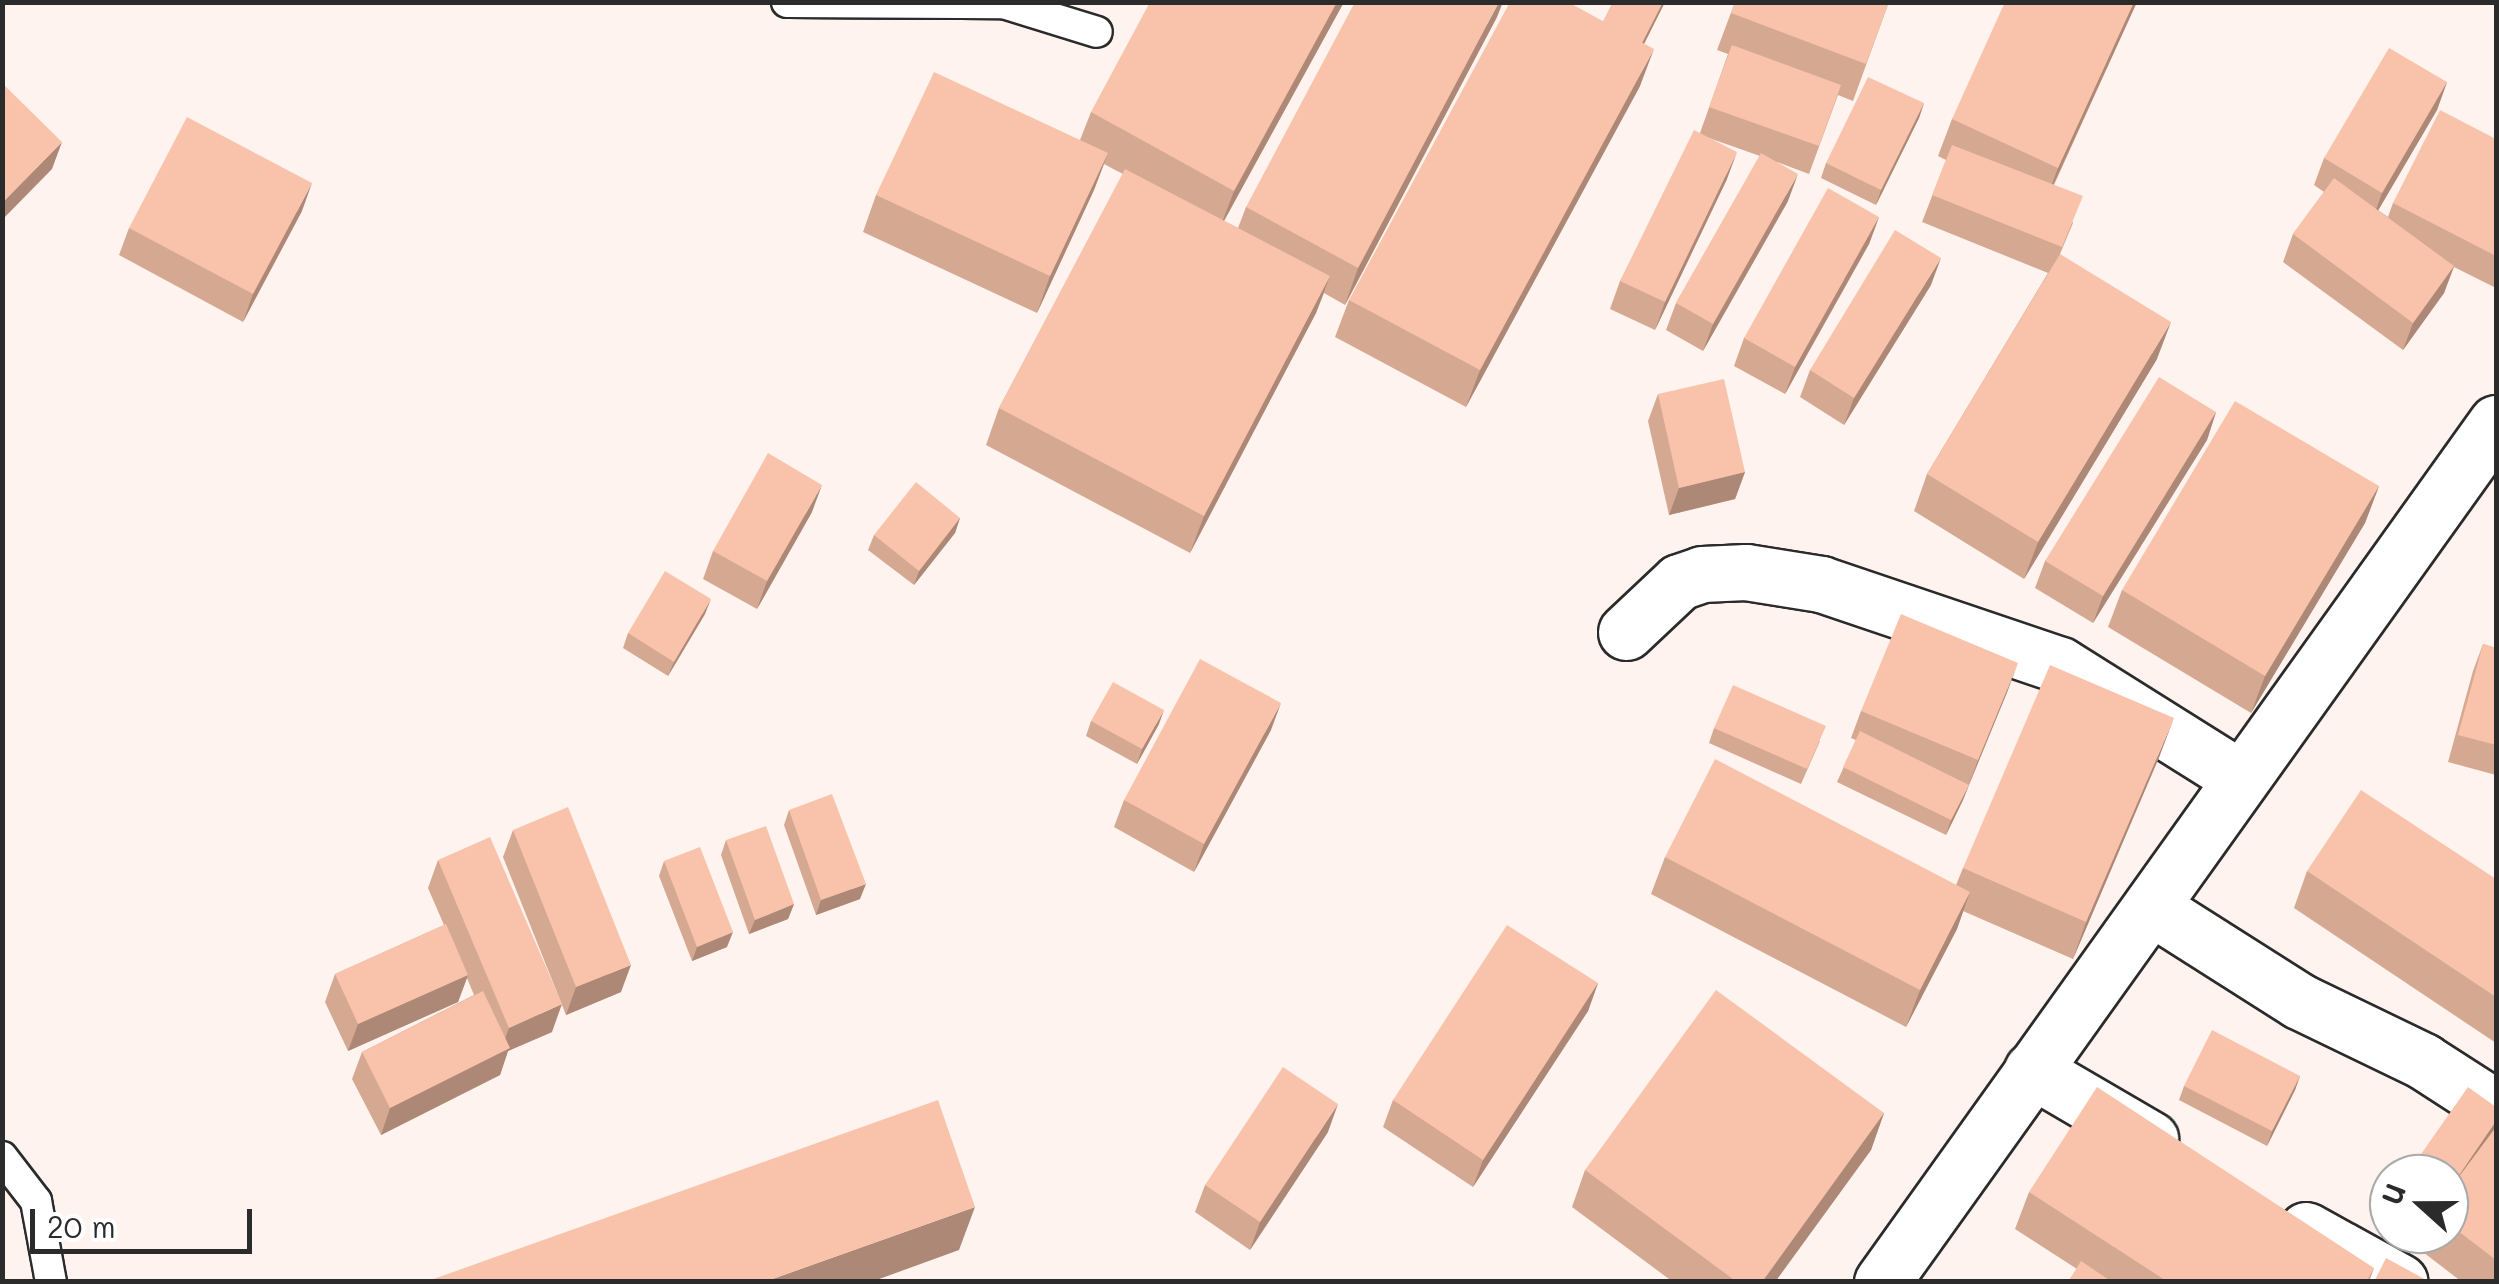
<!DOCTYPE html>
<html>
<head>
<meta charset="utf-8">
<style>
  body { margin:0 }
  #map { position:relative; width:2499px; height:1284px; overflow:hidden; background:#fef3ee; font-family:Mali,sans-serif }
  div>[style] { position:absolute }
  .roads { filter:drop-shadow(2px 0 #2b2b2b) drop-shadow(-2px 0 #2b2b2b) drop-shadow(0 2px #2b2b2b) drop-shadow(0 -2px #2b2b2b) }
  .service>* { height:30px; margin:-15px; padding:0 15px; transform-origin:15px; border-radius:15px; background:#fff }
  .minor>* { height:55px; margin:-27.5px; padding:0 27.5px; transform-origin:27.5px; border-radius:27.5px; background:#fff }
  .wall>* { inset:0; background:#d5a892 }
  .shaded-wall>* { inset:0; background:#ae8877 }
  .building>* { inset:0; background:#f8c3aa }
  span { translate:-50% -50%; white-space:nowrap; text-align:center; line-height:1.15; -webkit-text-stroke:8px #fff; paint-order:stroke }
  .frame { position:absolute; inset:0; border:5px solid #2b2b2b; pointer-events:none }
  .north { position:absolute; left:2369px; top:1154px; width:100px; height:100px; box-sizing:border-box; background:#fff; border:2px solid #aaa; border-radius:50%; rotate:291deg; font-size:28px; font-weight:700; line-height:40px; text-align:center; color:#2b2b2b }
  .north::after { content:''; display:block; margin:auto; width:35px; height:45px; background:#2b2b2b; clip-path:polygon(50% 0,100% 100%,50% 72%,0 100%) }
  .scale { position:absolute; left:30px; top:1209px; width:222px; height:45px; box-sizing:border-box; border:5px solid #2b2b2b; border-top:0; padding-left:12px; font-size:30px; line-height:35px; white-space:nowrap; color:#2b2b2b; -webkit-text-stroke:8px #fff; paint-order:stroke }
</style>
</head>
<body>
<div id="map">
  <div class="roads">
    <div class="service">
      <i style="left:787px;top:2px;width:216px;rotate:0.3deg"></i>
      <i style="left:1003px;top:3px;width:98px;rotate:17.1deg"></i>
      <i style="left:2px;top:1157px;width:56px;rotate:52.3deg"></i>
      <i style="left:36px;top:1201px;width:82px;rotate:79.5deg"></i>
    </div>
    <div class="minor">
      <i style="left:1626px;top:632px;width:73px;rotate:-43.3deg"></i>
      <i style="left:1679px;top:582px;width:24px;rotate:-19deg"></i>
      <i style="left:1702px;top:574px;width:44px;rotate:-2.6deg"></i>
      <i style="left:1746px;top:572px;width:76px;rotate:9.1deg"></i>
      <i style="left:1821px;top:584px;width:252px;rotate:18.7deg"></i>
      <i style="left:2060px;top:665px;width:213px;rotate:32.1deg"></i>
      <i style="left:2151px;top:907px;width:175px;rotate:32.4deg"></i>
      <i style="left:2299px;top:1001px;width:138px;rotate:25.8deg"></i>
      <i style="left:2423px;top:1061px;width:87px;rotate:32.8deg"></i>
      <i style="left:2032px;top:1070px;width:137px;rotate:30.3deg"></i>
      <i style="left:2306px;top:1230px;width:107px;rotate:29deg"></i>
      <i style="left:1882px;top:1282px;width:1056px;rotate:-54.44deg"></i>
    </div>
  </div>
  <div class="wall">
    <i style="clip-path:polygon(1344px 2px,1224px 221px,1238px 228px,1246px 207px,1497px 17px,1345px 305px,1324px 293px,1316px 313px,1190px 553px,986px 445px,999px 408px,1123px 174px,1104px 164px,1094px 190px,1037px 313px,863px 232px,876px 195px,1080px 140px,1091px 112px)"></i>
    <i style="clip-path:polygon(1613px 2px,1665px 2px,1644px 44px,1640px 86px,1466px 407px,1335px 337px,1349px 300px,1603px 22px)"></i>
    <i style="clip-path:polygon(1735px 2px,1889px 2px,1853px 101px,1838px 95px,1809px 174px,1777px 162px,1788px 201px,1703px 351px,1666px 330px,1676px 303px,1760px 156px,1709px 138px,1727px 179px,1655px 330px,1610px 309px,1620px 281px,1700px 133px,1728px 54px,1717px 50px)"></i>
    <i style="clip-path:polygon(2137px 2px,2054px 185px,2073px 223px,2060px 254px,2157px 359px,2024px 579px,1914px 511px,1927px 474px,2048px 273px,1922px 222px,1946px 160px,1938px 156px,1952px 119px)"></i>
    <i style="clip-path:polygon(2447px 82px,2437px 110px,2378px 210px,2388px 217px,2393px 203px,2496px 139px,2496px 288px,2454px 267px,2444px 293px,2403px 350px,2283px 262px,2293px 234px,2324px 192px,2314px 185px,2324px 158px)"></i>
    <i style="clip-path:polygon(1924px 103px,1919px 118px,1876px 205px,1821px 178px,1826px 163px)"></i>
    <i style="clip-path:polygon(302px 211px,243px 322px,119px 255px,129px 228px)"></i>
    <i style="clip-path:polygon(1879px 217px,1869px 244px,1785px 394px,1734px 366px,1744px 338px)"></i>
    <i style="clip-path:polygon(1931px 285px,1844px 425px,1800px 397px,1810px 370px)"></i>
    <i style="clip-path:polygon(1658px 394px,1745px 472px,1735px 499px,1669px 515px,1648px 421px)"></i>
    <i style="clip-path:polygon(2216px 412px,2207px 440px,2093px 623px,2035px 588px,2045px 561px)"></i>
    <i style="clip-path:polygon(2379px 486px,2365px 523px,2251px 713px,2108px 627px,2122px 590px)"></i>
    <i style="clip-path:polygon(812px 512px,757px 609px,703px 579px,713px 551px)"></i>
    <i style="clip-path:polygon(960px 518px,955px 533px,914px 585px,868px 550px,874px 535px)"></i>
    <i style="clip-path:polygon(705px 614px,668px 676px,623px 648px,628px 633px)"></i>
    <i style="clip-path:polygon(2483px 644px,2496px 648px,2496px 775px,2448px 762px,2473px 671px)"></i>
    <i style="clip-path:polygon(2008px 690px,1963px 800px,1946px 835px,1837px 782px,1856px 740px,1851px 738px,1861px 711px)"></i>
    <i style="clip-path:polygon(1091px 721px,1159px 724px,1137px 764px,1086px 736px)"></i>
    <i style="clip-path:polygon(1714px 728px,1820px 741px,1801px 784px,1709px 743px)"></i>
    <i style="clip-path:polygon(1271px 730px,1194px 872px,1114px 827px,1124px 800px)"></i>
    <i style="clip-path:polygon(2160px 755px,2073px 959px,1963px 911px,1957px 929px,1906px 1027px,1651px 894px,1665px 857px,1956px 885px,1963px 868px)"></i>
    <i style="clip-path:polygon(789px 810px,860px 899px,816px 915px,784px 825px)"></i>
    <i style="clip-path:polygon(513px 830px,621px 992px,566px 1015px,503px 857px)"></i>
    <i style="clip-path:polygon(726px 840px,794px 904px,788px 919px,749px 934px,721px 855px)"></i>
    <i style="clip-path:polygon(438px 860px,552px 1032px,508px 1051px,500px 1075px,381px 1135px,352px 1079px,362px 1052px,474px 995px,467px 978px,458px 1002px,348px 1051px,325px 1002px,335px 974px,444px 925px,428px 888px)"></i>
    <i style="clip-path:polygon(664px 861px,727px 947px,692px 961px,659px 876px)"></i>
    <i style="clip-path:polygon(2307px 871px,2496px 879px,2496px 1043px,2294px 908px)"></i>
    <i style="clip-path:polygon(1598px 983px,1588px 1011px,1473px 1187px,1383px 1127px,1393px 1100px)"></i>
    <i style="clip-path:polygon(2300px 1076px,2295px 1090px,2267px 1146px,2179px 1100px,2184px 1086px)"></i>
    <i style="clip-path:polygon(2496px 1107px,2496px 1282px,2462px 1282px,2419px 1249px,2425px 1234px,2449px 1234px,2449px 1174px,2410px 1174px,2412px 1167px)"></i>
    <i style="clip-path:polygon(1884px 1113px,1871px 1150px,1775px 1282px,1673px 1282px,1572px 1207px,1585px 1170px)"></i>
    <i style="clip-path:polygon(1328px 1132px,1250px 1250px,1195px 1212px,1205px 1185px)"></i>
    <i style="clip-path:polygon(2029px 1192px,2374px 1268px,2369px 1282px,2068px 1282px,2077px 1269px,2015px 1229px)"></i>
  </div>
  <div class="shaded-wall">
    <i style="clip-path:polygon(1337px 2px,1344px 2px,1220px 228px,1234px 191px)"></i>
    <i style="clip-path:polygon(1499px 2px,1503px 2px,1497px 17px,1345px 305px,1358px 268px)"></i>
    <i style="clip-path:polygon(1663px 2px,1665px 2px,1636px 60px,1641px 45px)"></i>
    <i style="clip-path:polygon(2134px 2px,2137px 2px,2044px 205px,2058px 168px)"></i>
    <i style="clip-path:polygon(1654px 49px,1640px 86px,1466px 407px,1480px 370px)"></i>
    <i style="clip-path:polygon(2447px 82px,2437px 110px,2372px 221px,2382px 193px)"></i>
    <i style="clip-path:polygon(1924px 103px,1919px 118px,1876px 205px,1881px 190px)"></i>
    <i style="clip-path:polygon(62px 142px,52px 169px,2px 220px,2px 203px)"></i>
    <i style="clip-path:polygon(1737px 152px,1727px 179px,1655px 330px,1665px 302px)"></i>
    <i style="clip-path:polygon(1108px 153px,1094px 190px,1037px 313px,1050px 276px)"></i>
    <i style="clip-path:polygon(1798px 174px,1788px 201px,1703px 351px,1713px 324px)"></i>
    <i style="clip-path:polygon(312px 183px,302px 211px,243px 322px,253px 294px)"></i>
    <i style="clip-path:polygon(1879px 217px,1869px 244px,1785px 394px,1795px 367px)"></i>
    <i style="clip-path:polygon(1941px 258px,1931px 285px,1844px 425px,1854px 398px)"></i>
    <i style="clip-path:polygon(2454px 266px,2444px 293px,2403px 350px,2413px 323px)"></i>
    <i style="clip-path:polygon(1330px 276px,1316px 313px,1190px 553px,1204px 516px)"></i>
    <i style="clip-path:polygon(2171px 322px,2157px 359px,2024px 579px,2038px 542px)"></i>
    <i style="clip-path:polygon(2216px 412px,2207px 440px,2093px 623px,2103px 596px)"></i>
    <i style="clip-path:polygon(1745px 472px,1735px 499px,1669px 515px,1679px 488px)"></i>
    <i style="clip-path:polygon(822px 485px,812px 512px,757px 609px,767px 581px)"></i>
    <i style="clip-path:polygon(2379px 486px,2365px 523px,2251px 713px,2265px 676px)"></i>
    <i style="clip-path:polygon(960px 518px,955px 533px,914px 585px,919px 571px)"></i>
    <i style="clip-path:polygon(711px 599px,705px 614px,668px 676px,674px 662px)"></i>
    <i style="clip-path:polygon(2018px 663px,2008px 690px,1968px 787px,1978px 760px)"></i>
    <i style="clip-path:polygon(1281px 703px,1271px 730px,1194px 872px,1204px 844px)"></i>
    <i style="clip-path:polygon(1164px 710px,1159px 724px,1137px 764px,1142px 749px)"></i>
    <i style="clip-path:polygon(2174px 718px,2160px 755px,2073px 959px,2086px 922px)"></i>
    <i style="clip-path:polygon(1969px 785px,1963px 800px,1946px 835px,1951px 820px)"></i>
    <i style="clip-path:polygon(866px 884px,860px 899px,816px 915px,821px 900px)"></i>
    <i style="clip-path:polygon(1970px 892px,1957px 929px,1906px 1027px,1920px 990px)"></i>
    <i style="clip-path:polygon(794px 904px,788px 919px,749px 934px,755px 920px)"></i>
    <i style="clip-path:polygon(733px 932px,727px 947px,692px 961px,697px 947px)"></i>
    <i style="clip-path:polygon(631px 965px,621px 992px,566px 1015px,576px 987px)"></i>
    <i style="clip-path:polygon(468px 975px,458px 1002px,348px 1051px,358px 1024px)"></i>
    <i style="clip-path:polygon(1598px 983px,1588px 1011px,1473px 1187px,1483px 1160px)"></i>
    <i style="clip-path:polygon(562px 1004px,552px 1032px,508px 1051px,500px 1075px,381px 1135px,390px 1108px,500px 1052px,509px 1028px)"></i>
    <i style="clip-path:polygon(2300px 1076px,2295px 1090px,2267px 1146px,2272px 1131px)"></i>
    <i style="clip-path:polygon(1338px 1104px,1328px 1132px,1250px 1250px,1260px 1222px)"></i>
    <i style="clip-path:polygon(1884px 1113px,1871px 1150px,1775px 1282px,1762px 1282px)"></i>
    <i style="clip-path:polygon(2496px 1121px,2496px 1128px,2449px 1190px)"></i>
    <i style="clip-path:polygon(975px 1207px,959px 1250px,871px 1282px,764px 1282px)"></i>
  </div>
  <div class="building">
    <i style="clip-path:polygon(1150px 2px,1337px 2px,1234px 191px,1091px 112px)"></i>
    <i style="clip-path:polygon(1355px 2px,1499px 2px,1358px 268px,1246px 207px)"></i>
    <i style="clip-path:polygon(1510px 2px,1568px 2px,1654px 49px,1480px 370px,1349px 300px)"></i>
    <i style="clip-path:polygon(1613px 2px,1663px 2px,1642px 43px,1603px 22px)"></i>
    <i style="clip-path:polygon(1735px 2px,1889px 2px,1866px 64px,1731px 13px)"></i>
    <i style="clip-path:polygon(2005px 2px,2134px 2px,2058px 168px,1952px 119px)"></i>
    <i style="clip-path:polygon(1732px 45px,1841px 85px,1819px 146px,1709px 107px)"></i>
    <i style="clip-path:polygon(2389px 48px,2447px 82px,2382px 193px,2324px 158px)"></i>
    <i style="clip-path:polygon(934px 72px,1108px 153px,1050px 276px,876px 195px)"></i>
    <i style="clip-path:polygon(1868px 77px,1924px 103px,1881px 190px,1826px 163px)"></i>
    <i style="clip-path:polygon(2px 83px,62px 142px,2px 203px)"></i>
    <i style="clip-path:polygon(2440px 110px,2496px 139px,2496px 256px,2393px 203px)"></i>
    <i style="clip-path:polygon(187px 117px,312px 183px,253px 294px,129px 228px)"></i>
    <i style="clip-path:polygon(1694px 130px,1737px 152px,1665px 302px,1620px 281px)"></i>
    <i style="clip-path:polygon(1952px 145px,2083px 196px,2062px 247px,1932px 195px)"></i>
    <i style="clip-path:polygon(1761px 153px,1798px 174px,1713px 324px,1676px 303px)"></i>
    <i style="clip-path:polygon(1125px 169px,1330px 276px,1204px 516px,999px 408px)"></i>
    <i style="clip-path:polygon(2334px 178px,2454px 266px,2413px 323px,2293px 234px)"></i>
    <i style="clip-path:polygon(1828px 188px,1879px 217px,1795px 367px,1744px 338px)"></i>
    <i style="clip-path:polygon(1895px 230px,1941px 258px,1854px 398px,1810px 370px)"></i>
    <i style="clip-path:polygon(2060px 254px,2171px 322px,2038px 542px,1927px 474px)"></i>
    <i style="clip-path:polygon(2159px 377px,2216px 412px,2103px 596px,2045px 561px)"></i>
    <i style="clip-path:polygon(1724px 379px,1745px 472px,1679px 488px,1658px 394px)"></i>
    <i style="clip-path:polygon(2235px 401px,2379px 486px,2265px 676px,2122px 590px)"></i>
    <i style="clip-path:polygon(768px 453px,822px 485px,767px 581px,713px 551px)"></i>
    <i style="clip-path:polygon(916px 482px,960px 518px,919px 571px,874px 535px)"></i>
    <i style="clip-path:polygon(665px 571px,711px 599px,674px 662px,628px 633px)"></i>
    <i style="clip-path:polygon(1901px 614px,2018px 663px,1978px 760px,1861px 711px)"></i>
    <i style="clip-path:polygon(2483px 644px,2496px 648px,2496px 745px,2458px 735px)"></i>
    <i style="clip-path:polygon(1200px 659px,1281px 703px,1204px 844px,1124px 800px)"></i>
    <i style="clip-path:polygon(2050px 665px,2174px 718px,2086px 922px,1963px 868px)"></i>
    <i style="clip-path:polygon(1113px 682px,1164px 710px,1142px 749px,1091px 721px)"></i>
    <i style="clip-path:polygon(1733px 685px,1826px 726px,1807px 769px,1714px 728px)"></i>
    <i style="clip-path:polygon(1860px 731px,1969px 785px,1951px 820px,1843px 767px)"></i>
    <i style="clip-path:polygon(1715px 759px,1970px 892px,1920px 990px,1665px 857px)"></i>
    <i style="clip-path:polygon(2361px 790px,2496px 879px,2496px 997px,2307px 871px)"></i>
    <i style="clip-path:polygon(832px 794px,866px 884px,821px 900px,789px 810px)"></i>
    <i style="clip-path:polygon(568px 807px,631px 965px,576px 987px,513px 830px)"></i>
    <i style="clip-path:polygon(766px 826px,794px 904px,755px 920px,726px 840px)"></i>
    <i style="clip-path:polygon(490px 837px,562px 1004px,509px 1028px,438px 860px)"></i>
    <i style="clip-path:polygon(700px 847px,733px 932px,697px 947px,664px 861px)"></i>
    <i style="clip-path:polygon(446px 924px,468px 975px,358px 1024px,335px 974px)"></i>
    <i style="clip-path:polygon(1507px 925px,1598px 983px,1483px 1160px,1393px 1100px)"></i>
    <i style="clip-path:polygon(1716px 990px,1884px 1113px,1762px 1282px,1737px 1282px,1585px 1170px)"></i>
    <i style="clip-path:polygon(483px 991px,510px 1048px,390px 1108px,362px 1052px)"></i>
    <i style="clip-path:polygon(2212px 1030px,2300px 1076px,2272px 1131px,2184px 1086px)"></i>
    <i style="clip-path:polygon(1283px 1067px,1338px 1104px,1260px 1222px,1205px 1185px)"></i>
    <i style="clip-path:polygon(2097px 1087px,2374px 1268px,2366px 1282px,2168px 1282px,2029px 1192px)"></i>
    <i style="clip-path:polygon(2468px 1087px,2496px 1107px,2496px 1121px,2449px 1190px,2449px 1174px,2423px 1174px,2412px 1167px)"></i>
    <i style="clip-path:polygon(938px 1100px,975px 1207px,764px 1282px,425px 1282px)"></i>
    <i style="clip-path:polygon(2496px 1127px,2496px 1260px,2449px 1224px,2449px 1190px)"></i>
    <i style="clip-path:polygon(2386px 1258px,2430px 1282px,2374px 1282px)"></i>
    <i style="clip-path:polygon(2081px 1261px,2112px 1282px,2068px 1282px)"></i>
  </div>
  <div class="frame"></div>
  <div class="north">U</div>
  <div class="scale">20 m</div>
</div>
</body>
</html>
